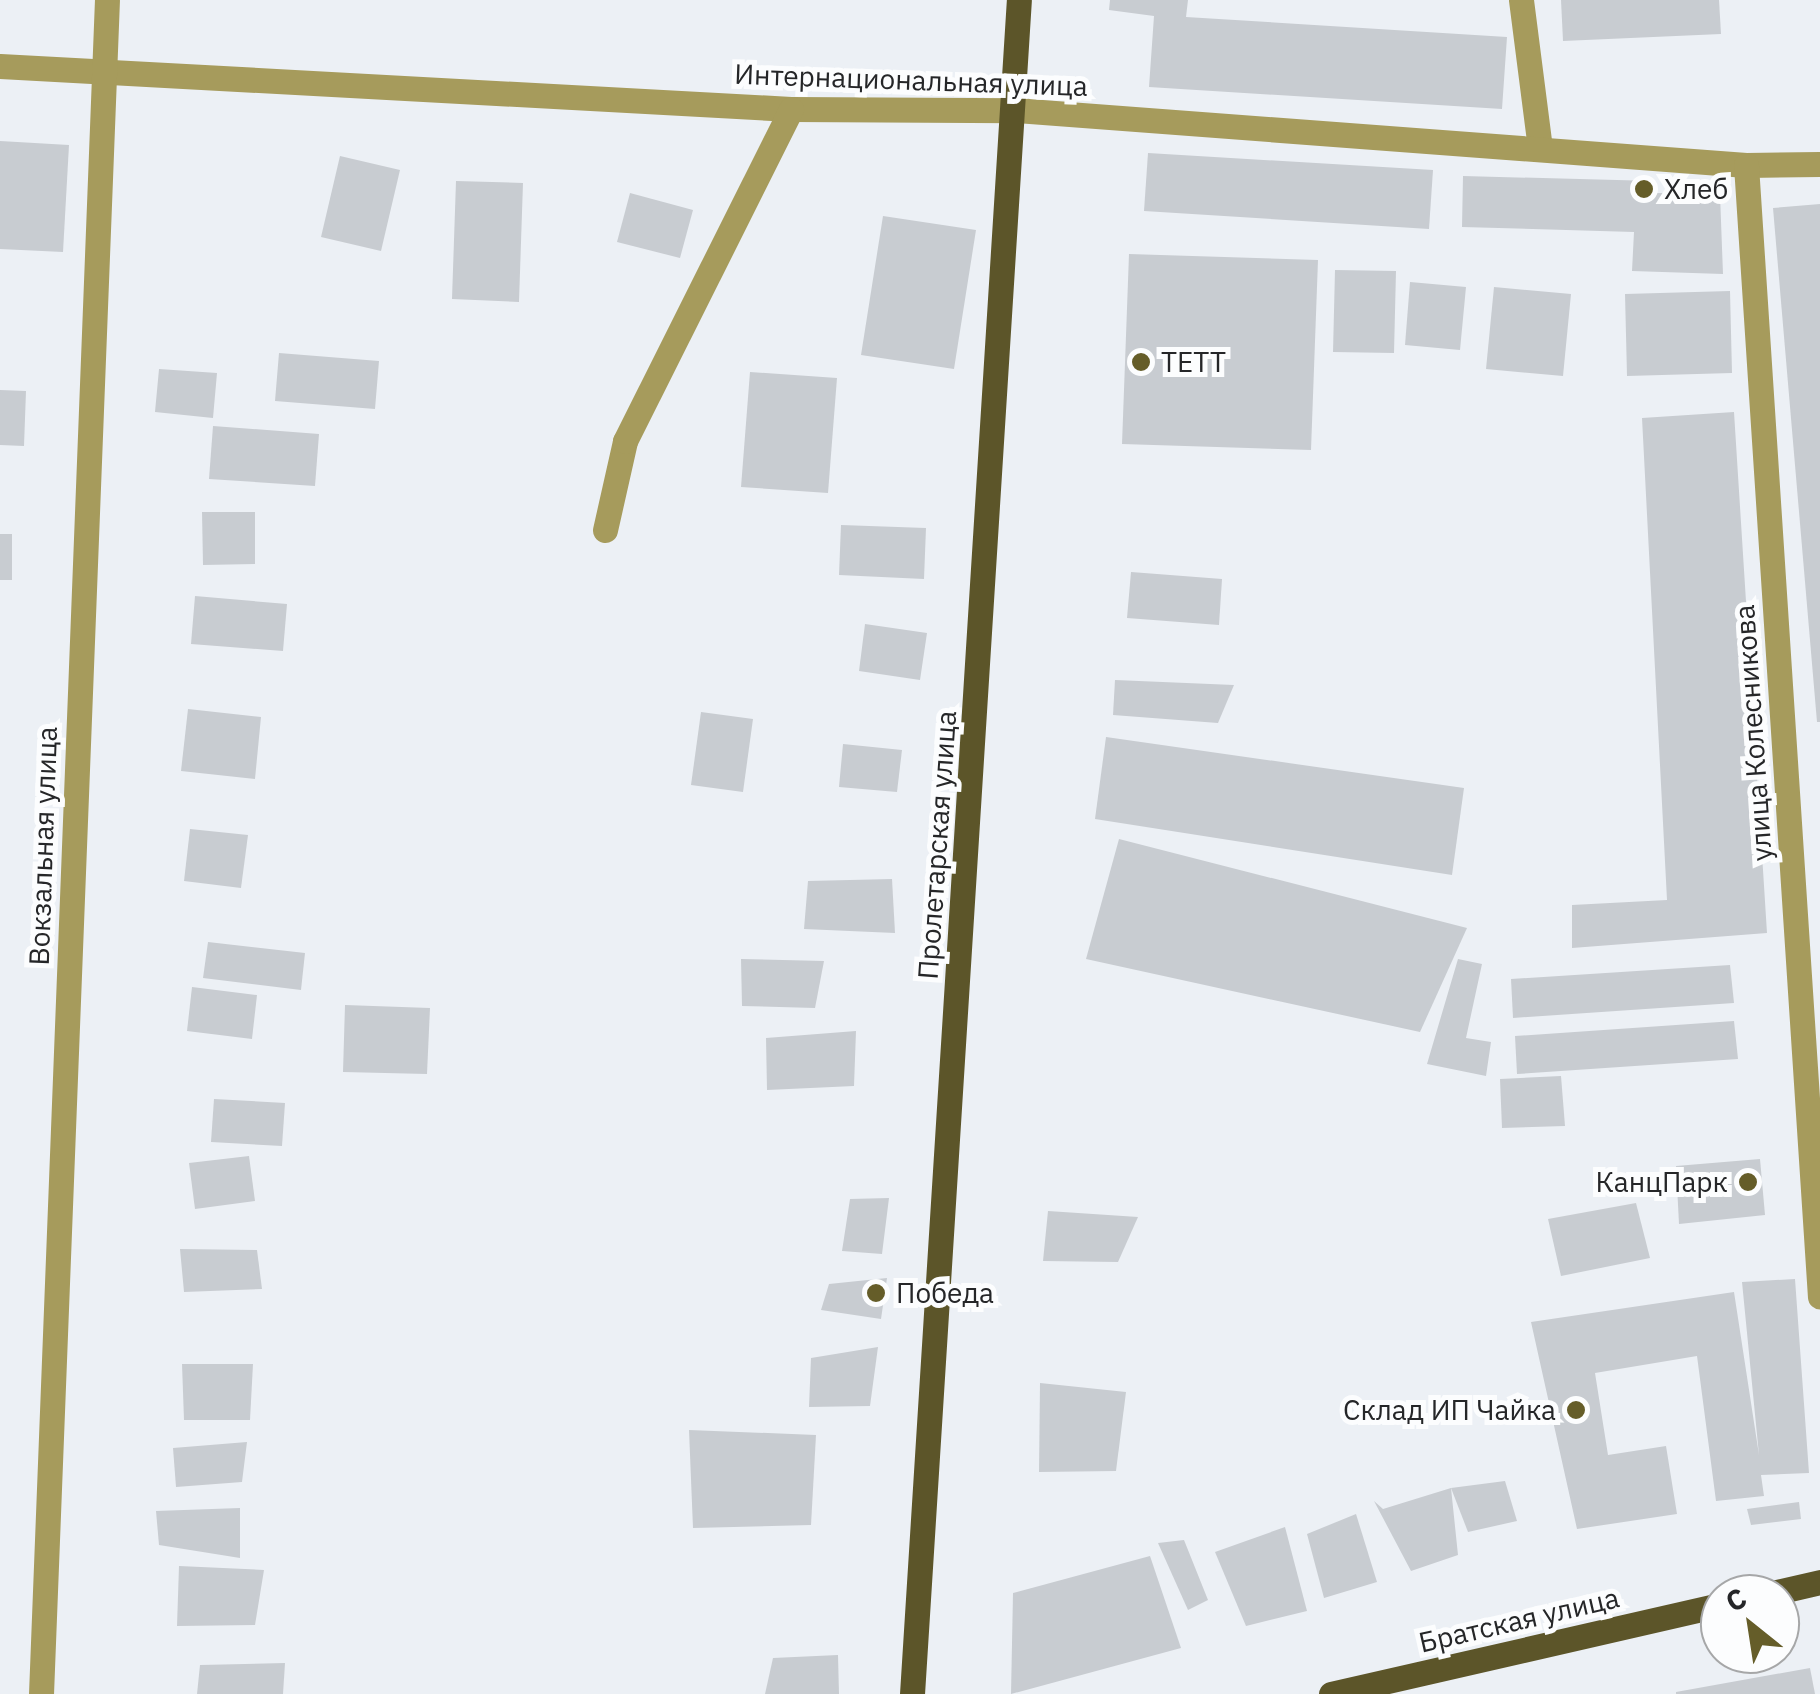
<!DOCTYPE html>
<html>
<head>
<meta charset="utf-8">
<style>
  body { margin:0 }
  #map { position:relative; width:1820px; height:1694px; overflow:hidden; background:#ecf0f5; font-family:"IBM Plex Sans",sans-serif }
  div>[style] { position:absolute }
  .building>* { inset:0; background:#c8ccd1 }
  .minor>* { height:25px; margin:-12.5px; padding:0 12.5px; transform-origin:12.5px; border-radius:12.5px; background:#a69b5c }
  .major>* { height:25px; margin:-12.5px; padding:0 12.5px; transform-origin:12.5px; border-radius:12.5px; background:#5c5529 }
  .dots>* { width:28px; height:28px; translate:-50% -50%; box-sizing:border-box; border:5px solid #fcfdfe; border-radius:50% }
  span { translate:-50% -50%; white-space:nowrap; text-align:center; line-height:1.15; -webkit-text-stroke:10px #fcfdfe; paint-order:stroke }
  .street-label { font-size:28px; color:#252628 }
  .poi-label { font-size:28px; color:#252628 }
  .left { translate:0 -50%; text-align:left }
  .right { translate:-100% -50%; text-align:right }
  .north { position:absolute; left:1700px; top:1574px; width:100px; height:100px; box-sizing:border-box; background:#fcfdfe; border:2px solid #a6a7a8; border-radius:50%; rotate:330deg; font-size:28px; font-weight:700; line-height:40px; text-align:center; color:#252628 }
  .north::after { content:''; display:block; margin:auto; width:35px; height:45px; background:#655d29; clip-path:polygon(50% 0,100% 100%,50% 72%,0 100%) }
</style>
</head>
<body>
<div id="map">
  <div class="building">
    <i style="clip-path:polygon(1110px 0,1188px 0,1186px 17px,1507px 37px,1502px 109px,1149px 87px,1154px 16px,1109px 10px)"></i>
    <i style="clip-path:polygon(1561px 0,1719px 0,1721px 34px,1563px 41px)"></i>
    <i style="clip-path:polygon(0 141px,69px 145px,63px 252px,0 249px)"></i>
    <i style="clip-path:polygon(1148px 153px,1433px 170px,1429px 229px,1144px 211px)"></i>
    <i style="clip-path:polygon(340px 156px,400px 170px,381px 251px,321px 237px)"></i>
    <i style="clip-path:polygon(1463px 176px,1654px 181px,1654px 193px,1720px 194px,1723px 274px,1632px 271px,1634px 232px,1462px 227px)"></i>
    <i style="clip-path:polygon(456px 181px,523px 183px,519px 302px,452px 299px)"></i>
    <i style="clip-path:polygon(630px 193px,693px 210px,680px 258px,617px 242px)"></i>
    <i style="clip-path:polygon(1820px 204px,1820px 722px,1817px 722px,1773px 208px)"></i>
    <i style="clip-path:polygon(883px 216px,976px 230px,954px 369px,861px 355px)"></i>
    <i style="clip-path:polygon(1129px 254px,1318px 260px,1311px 450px,1122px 444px)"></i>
    <i style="clip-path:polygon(1335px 270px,1396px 271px,1394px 353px,1333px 352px)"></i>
    <i style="clip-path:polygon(1410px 282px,1466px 287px,1460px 350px,1405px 345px)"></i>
    <i style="clip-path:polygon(1494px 287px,1571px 294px,1563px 376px,1486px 369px)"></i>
    <i style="clip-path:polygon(1730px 291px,1732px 373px,1627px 376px,1625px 294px)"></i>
    <i style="clip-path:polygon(279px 353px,379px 361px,375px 409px,275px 401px)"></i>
    <i style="clip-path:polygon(159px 369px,217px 373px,213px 418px,155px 412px)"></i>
    <i style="clip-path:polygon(750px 372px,837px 378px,828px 493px,741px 487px)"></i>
    <i style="clip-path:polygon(0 390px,26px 391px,24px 446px,0 445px)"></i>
    <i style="clip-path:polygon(1734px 412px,1767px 933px,1572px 948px,1572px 905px,1667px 900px,1642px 418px)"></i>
    <i style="clip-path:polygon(213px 426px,319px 434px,315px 486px,209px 479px)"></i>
    <i style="clip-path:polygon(202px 512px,255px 512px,255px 564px,203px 565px)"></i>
    <i style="clip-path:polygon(841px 525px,926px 528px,924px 579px,839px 575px)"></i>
    <i style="clip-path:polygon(0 534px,12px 534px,12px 580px,0 580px)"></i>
    <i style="clip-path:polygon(1131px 572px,1222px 579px,1219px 625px,1127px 618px)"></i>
    <i style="clip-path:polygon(195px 596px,287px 604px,283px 651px,191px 644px)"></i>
    <i style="clip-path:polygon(865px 624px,927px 633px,920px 680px,859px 671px)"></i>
    <i style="clip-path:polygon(1115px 680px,1234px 685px,1218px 723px,1113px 715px)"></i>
    <i style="clip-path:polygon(188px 709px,261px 717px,255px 779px,181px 771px)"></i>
    <i style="clip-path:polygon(701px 712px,753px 719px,743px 792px,691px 785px)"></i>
    <i style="clip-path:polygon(1106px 737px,1464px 788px,1452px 875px,1095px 819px)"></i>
    <i style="clip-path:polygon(843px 744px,902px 750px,897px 792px,839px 787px)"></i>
    <i style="clip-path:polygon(190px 829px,248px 835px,241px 888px,184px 881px)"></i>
    <i style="clip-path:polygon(1119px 839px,1467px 928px,1420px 1032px,1086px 959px)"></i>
    <i style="clip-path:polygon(892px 879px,895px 933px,804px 929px,808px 881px)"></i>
    <i style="clip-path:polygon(208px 942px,305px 953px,301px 990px,203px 978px)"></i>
    <i style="clip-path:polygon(741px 959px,824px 961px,815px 1008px,742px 1006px)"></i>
    <i style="clip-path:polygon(1458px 959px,1482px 964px,1466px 1038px,1491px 1042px,1486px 1076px,1427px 1064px)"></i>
    <i style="clip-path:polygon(1730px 965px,1734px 1003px,1513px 1018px,1511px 979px)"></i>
    <i style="clip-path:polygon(192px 987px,257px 995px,252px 1039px,187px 1031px)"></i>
    <i style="clip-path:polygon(345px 1005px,430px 1008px,427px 1074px,343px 1072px)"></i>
    <i style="clip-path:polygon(1734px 1021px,1738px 1059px,1517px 1074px,1515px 1036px)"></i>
    <i style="clip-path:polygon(856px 1031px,854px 1086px,767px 1090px,766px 1038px)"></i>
    <i style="clip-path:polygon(1561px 1076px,1565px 1126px,1502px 1128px,1500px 1079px)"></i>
    <i style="clip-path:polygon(214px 1099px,285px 1103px,282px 1146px,211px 1142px)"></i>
    <i style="clip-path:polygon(249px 1156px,255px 1201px,195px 1209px,189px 1163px)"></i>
    <i style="clip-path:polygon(1760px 1159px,1765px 1215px,1679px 1224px,1676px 1166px)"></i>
    <i style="clip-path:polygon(889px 1198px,882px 1254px,842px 1251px,850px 1199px)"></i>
    <i style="clip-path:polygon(1636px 1203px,1650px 1258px,1561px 1276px,1548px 1219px)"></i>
    <i style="clip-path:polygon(1048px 1211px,1138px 1217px,1118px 1262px,1043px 1261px)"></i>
    <i style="clip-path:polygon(180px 1249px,257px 1250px,262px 1289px,184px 1292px)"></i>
    <i style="clip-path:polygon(887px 1278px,881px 1319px,821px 1310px,829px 1284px)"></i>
    <i style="clip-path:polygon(1795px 1279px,1809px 1473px,1761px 1475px,1764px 1496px,1716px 1501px,1697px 1356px,1595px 1373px,1608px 1455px,1666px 1446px,1677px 1514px,1577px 1529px,1531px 1322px,1734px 1292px,1759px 1455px,1742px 1282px)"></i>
    <i style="clip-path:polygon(878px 1347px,870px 1406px,809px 1407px,811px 1358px)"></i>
    <i style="clip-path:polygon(182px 1364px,253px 1364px,250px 1420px,184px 1420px)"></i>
    <i style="clip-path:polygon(1040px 1383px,1126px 1392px,1116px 1471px,1039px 1472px)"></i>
    <i style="clip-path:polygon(689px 1430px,816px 1435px,811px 1525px,693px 1528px)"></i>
    <i style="clip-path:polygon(247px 1442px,242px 1482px,176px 1487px,173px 1448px)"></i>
    <i style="clip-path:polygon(1505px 1481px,1517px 1521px,1468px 1532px,1451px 1488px)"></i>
    <i style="clip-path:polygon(1451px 1488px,1458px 1555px,1411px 1571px,1374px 1501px,1383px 1509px)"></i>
    <i style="clip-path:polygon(1799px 1502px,1801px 1519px,1751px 1525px,1747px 1509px)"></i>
    <i style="clip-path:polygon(240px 1508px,240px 1558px,159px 1545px,156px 1511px)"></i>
    <i style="clip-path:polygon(1356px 1514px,1377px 1582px,1324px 1598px,1307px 1534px)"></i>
    <i style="clip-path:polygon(1285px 1527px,1307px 1611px,1246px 1626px,1215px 1552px)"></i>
    <i style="clip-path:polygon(1184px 1540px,1208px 1600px,1188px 1610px,1158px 1543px)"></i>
    <i style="clip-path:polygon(1150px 1556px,1181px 1648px,1011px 1694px,1013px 1593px)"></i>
    <i style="clip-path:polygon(179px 1566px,264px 1570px,255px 1625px,177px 1626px)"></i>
    <i style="clip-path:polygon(838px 1655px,839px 1694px,765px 1694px,773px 1658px)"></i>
    <i style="clip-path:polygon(285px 1663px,283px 1694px,197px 1694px,200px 1665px)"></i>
    <i style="clip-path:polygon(1810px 1668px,1815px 1694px,1676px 1694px,1676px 1692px)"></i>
  </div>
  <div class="minor">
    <i style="left:1521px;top:0;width:150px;rotate:82.7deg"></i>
    <i style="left:0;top:66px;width:792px;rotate:3.11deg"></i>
    <i style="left:791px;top:109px;width:224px;rotate:0.3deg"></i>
    <i style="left:1015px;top:110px;width:733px;rotate:4.3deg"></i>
    <i style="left:1746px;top:165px;width:74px;rotate:-0.8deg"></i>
    <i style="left:1746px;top:165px;width:1134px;rotate:86.26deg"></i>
    <i style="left:605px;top:530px;width:91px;rotate:-77.3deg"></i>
    <i style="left:625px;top:441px;width:371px;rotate:-63.4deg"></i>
    <i style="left:41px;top:1694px;width:1695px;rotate:-87.77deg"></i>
  </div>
  <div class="major">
    <i style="left:1768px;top:1594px;width:53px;rotate:-13deg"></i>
    <i style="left:912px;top:1694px;width:1697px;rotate:-86.39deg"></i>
    <i style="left:1331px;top:1694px;width:399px;rotate:-12.9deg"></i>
  </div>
  <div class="dots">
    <i style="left:1644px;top:189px;background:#655d29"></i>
    <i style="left:1141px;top:362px;background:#655d29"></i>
    <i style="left:1748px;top:1182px;background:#655d29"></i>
    <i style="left:876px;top:1293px;background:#655d29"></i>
    <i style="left:1576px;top:1410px;background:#655d29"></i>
  </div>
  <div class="street-label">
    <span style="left:911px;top:80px;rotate:2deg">Интернациональная улица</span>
    <span style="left:1753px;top:733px;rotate:-94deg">улица Колесникова</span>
    <span style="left:937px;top:845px;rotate:-86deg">Пролетарская улица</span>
    <span style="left:43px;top:846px;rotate:-88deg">Вокзальная улица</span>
    <span style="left:1519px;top:1620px;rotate:-13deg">Братская улица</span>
  </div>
  <div class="poi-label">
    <span class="left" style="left:1664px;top:189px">Хлеб</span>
    <span class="left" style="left:1161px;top:362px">ТЕТТ</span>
    <span class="right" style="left:1728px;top:1182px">КанцПарк</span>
    <span class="left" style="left:896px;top:1293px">Победа</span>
    <span class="right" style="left:1556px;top:1410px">Склад ИП Чайка</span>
  </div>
  <div class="north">С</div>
</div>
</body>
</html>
